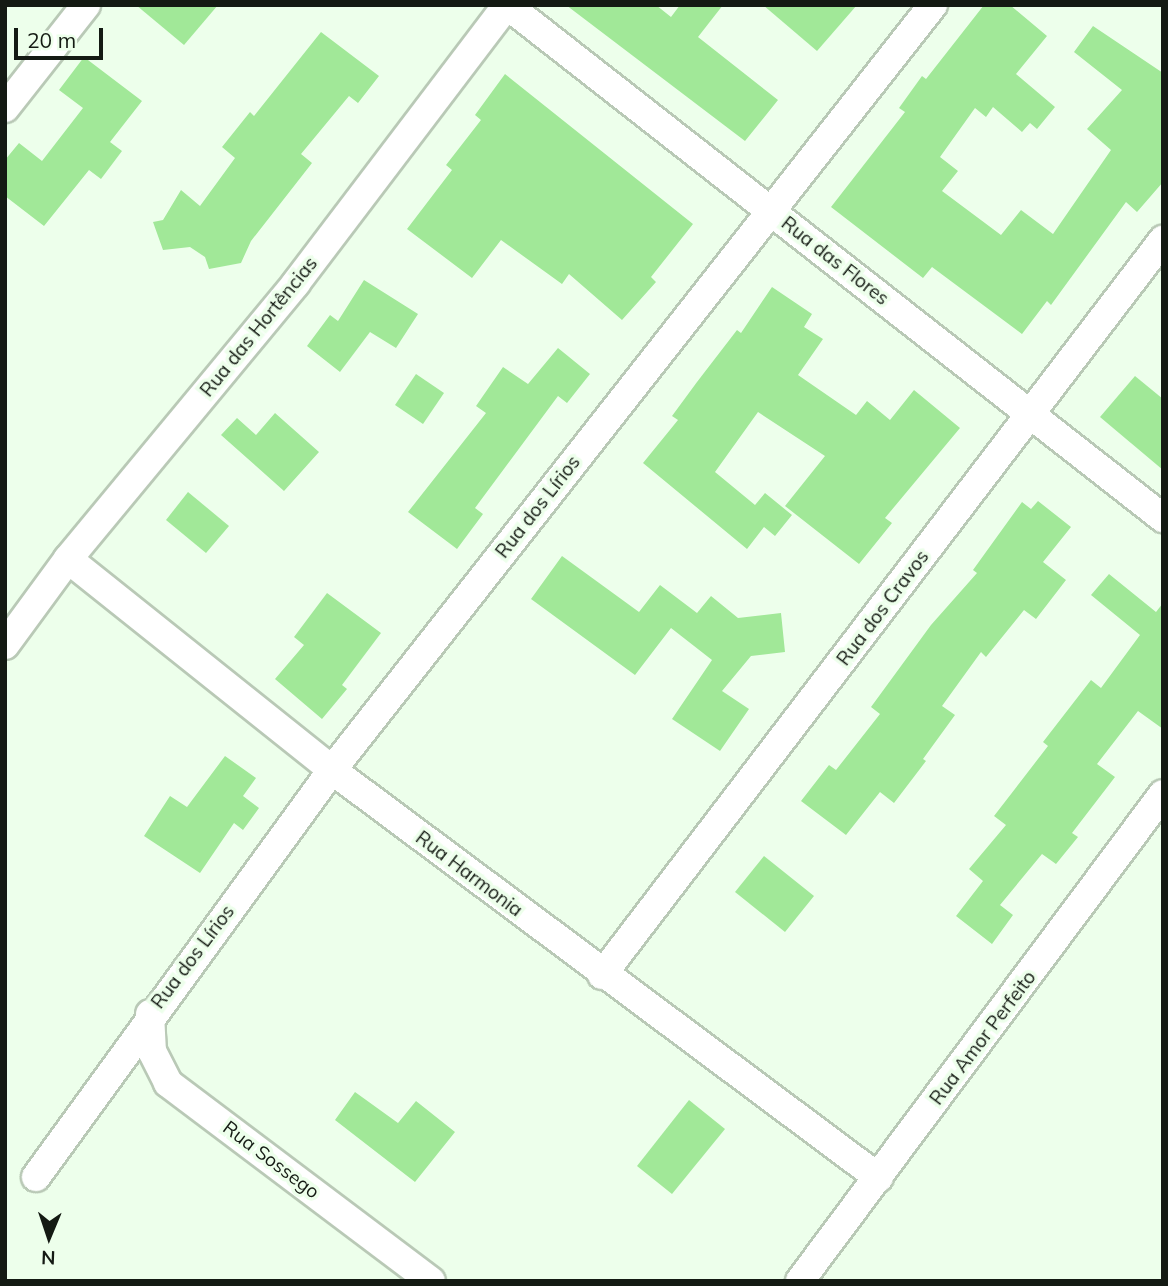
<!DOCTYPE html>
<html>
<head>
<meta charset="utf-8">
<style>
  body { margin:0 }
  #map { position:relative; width:1168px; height:1286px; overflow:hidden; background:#edffeb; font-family:Mulish,sans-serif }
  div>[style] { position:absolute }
  .building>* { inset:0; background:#a1e898 }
  .roads { filter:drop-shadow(2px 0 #b9c9b6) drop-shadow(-2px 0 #b9c9b6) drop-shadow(0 2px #b9c9b6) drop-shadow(0 -2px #b9c9b6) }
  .street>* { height:28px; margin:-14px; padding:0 14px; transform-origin:14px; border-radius:14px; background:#fff }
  span { translate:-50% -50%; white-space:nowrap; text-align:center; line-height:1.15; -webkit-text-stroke:7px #edffeb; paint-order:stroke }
  .street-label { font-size:19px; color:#141a13 }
  .frame { position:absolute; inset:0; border:7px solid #141a13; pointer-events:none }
  .north { position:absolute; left:14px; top:1202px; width:70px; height:70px; -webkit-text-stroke:5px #edffeb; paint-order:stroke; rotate:182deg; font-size:19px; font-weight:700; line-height:28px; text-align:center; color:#141a13 }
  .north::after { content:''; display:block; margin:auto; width:24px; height:32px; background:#141a13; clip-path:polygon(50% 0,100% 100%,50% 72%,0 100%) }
  .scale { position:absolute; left:14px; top:28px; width:89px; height:32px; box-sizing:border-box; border:4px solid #141a13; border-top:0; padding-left:9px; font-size:21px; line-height:24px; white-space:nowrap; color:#141a13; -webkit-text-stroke:5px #edffeb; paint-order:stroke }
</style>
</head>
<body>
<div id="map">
  <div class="building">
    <i style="clip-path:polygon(136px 5px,218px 5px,184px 45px)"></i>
    <i style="clip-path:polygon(566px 5px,656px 5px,671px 17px,680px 5px,723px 5px,698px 37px,778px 100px,745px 141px)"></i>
    <i style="clip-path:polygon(763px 5px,857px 5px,817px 51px)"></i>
    <i style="clip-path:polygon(984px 5px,1010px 5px,1047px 36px,1016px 74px,1055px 107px,1037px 129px,1030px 123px,1022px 132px,993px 107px,986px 117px,975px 108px,940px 157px,958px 171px,942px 191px,1001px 235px,1021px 210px,1053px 234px,1111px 150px,1087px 129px,1122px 90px,1074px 52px,1093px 26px,1163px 73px,1163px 182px,1137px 212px,1126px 202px,1051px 305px,1047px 301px,1022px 334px,932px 267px,923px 278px,831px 207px,905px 112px,899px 108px,922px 76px,926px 79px)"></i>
    <i style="clip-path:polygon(321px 32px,379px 76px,358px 103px,349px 96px,301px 154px,312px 163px,251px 241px,241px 263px,209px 269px,205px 257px,190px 247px,163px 250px,153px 222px,163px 220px,181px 190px,200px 206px,235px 158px,222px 147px,250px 112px,254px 116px)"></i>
    <i style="clip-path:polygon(84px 57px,142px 101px,110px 142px,122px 151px,101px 179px,89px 170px,44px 226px,5px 196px,5px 160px,19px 143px,42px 161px,83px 108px,59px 90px)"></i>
    <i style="clip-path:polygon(505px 74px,693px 224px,651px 277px,656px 282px,622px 320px,569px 274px,562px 284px,501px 240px,472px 278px,407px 229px,452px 170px,446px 165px,481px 120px,475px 115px)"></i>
    <i style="clip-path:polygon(364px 280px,418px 314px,396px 348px,370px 332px,340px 372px,307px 346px,330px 315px,338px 321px)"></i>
    <i style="clip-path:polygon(772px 287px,812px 314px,804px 327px,823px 339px,798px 375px,856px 415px,867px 401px,890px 420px,914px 390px,960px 428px,885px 518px,892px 523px,859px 564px,785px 506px,825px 456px,758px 412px,715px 472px,755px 505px,765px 493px,792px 515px,775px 536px,764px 527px,747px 549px,643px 463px,678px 420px,672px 416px,697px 382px,737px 330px,741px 333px)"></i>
    <i style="clip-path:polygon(558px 348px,590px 374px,567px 403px,558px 396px,475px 508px,483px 514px,457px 549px,408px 512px,486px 413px,476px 406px,503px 367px,528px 384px)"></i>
    <i style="clip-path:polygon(416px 374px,444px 393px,423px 424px,395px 405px)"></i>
    <i style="clip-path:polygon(1135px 376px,1163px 399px,1163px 470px,1100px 417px)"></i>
    <i style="clip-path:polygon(275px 413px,319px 452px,284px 491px,221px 435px,237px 418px,256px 435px)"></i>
    <i style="clip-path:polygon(188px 492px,229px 526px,206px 553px,166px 520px)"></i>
    <i style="clip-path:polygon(1038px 501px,1071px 527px,1043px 562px,1066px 580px,1036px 619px,1024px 610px,986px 657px,981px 652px,942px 706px,955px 715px,923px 759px,926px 761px,894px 803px,880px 792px,846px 835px,801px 801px,829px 765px,836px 770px,880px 714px,871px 707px,931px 625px,977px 573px,973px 570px,1022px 502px,1031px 509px)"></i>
    <i style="clip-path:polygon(562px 556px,639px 612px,660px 585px,697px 613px,711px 596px,738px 618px,781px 613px,785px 652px,751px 656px,722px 691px,749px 709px,720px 751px,672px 719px,712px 660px,671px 628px,635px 675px,531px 599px)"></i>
    <i style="clip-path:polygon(1109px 574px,1156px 612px,1163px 603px,1163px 729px,1138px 711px,1097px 764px,1115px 777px,1072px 833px,1078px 837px,1056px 864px,1042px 854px,1000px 905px,1013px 915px,992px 944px,956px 916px,983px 881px,969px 869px,1006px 825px,994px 816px,1048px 746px,1043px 742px,1091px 680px,1101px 688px,1140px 635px,1091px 595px)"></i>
    <i style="clip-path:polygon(327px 593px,381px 633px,342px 685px,347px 689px,322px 719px,275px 679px,304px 645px,294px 637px)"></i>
    <i style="clip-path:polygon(225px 756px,256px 778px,243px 796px,259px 808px,243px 830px,234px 823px,200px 873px,144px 836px,170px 796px,187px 807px)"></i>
    <i style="clip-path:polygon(764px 856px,814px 896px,785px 932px,735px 892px)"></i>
    <i style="clip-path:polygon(355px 1092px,398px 1123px,416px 1101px,455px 1132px,415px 1182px,335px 1120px)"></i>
    <i style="clip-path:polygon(689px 1100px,725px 1129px,672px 1194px,637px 1166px)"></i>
  </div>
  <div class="roads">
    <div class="street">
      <i style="left:507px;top:5px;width:833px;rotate:38.03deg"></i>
      <i style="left:5px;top:108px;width:131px;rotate:-51.8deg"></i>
      <i style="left:68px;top:559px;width:338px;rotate:38.6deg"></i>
      <i style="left:332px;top:770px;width:682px;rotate:36.72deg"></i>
      <i style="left:5px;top:645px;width:107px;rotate:-53.8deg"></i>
      <i style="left:68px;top:559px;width:358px;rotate:-50.4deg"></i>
      <i style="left:296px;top:283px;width:349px;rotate:-52.8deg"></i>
      <i style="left:602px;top:975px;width:925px;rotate:-52.65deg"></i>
      <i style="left:150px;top:1014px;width:37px;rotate:87deg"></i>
      <i style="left:152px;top:1051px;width:36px;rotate:63deg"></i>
      <i style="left:168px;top:1083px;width:329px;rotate:37deg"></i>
      <i style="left:36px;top:1177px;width:503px;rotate:-53.97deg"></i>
      <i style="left:332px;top:770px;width:973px;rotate:-51.85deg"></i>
      <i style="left:800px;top:1281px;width:607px;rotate:-53.3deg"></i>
    </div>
  </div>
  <div class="street-label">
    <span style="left:835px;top:261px;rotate:38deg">Rua das Flores</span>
    <span style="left:259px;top:327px;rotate:-51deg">Rua das Hortências</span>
    <span style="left:538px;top:507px;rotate:-52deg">Rua dos Lírios</span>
    <span style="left:883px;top:608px;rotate:-53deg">Rua dos Cravos</span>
    <span style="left:469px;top:874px;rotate:37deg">Rua Harmonia</span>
    <span style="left:193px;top:957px;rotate:-53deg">Rua dos Lírios</span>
    <span style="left:983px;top:1038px;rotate:-53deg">Rua Amor Perfeito</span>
    <span style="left:271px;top:1160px;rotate:37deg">Rua Sossego</span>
  </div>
  <div class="frame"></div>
  <div class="north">N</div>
  <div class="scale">20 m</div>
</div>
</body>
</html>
